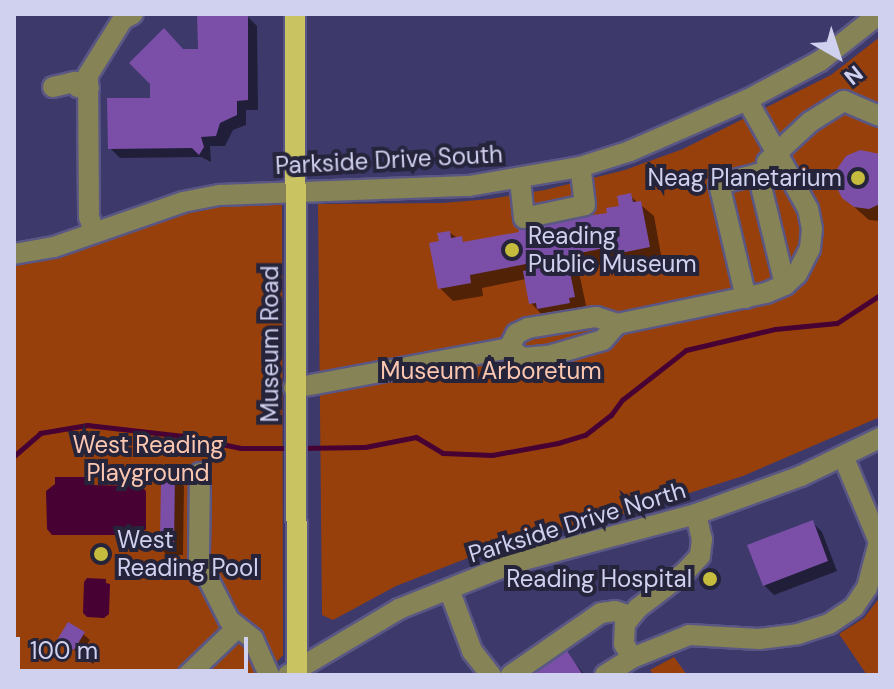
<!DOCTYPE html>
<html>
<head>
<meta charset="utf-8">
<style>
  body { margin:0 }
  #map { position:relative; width:894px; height:689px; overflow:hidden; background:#3d396b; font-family:"DM Sans",sans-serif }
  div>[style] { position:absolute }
  .green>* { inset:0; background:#98400c }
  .water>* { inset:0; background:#480133 }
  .shadow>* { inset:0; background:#0007 }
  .stream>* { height:5px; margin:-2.5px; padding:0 2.5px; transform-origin:2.5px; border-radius:2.5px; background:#480133 }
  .building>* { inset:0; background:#7b4fa8 }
  .roads { filter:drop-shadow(2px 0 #5a5785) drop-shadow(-2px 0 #5a5785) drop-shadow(0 2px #5a5785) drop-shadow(0 -2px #5a5785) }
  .minor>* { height:20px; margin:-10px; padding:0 10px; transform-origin:10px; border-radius:10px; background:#868356 }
  .major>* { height:20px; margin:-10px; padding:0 10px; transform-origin:10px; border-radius:10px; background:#cac362 }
  .dots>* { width:22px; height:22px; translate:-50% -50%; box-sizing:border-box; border:4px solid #25243b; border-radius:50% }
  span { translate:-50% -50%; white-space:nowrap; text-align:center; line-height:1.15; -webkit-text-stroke:8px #25243b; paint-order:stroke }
  .street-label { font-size:24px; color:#d0d0ef }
  .poi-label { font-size:24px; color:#d0d0ef }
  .right { translate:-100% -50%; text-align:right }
  .left { translate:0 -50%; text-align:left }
  .park-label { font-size:24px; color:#fcc7b0 }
  .frame { position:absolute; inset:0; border:16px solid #d0d0ef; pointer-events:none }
  .north { position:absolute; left:798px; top:16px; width:80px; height:80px; -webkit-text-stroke:6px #25243b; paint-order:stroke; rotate:141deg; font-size:22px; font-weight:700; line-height:32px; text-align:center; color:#d0d0ef }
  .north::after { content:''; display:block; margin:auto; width:28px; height:36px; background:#d0d0ef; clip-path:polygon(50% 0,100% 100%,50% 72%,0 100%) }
  .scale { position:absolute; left:16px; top:637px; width:232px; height:36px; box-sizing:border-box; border:4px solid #d0d0ef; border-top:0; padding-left:10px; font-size:24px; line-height:28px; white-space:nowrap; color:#d0d0ef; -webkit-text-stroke:6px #25243b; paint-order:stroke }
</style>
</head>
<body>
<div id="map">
  <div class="green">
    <i style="clip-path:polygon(880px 37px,880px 417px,743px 476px,607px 519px,509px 542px,396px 586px,333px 620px,322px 615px,318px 204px,443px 203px,490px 199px,545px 190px,625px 170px,683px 149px,831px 75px)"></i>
    <i style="clip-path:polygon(282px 204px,283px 655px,265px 675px,14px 675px,14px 263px,190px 205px)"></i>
    <i style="clip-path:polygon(880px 597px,880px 675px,867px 675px,839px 634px,864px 618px)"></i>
    <i style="clip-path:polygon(674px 657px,687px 675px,654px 675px,650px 670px)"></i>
  </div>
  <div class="water">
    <i style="clip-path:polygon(55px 477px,88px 477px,90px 485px,141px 486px,146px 491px,146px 529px,140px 535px,52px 535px,47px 529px,46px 491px,55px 484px)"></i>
    <i style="clip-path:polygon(87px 578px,106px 579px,106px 583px,110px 584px,109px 614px,104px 618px,87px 617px,83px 613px,84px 582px)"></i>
  </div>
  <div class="shadow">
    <i style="clip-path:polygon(247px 16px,257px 26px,258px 110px,246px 110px,246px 125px,233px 130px,225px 146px,210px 146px,211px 162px,201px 157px,120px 158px,110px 148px,152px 100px,183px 51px,200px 51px)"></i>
    <i style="clip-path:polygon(880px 158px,880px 221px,869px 220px,843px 197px)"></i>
    <i style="clip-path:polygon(630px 196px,654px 216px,662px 260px,631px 266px,624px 260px,573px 270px,580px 277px,587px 310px,544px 317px,531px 303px,526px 279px,482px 288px,483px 296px,453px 301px,440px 288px,441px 242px,450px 233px,467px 244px,609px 215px)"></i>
    <i style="clip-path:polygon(174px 476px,184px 486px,183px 555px,167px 555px,157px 545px,162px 541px,163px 487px,157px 481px)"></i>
    <i style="clip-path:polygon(812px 522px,822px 532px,837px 571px,774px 595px,764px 585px)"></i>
    <i style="clip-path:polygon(83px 634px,90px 640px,85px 648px,98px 657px,93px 664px,60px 640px)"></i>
    <i style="clip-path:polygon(562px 648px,585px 675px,524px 675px)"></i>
  </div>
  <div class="stream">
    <i style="left:300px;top:448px;width:65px;rotate:-0.9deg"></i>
    <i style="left:365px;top:447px;width:52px;rotate:-11.1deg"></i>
    <i style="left:416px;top:437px;width:31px;rotate:31deg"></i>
    <i style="left:443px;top:453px;width:49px;rotate:2.3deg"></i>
    <i style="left:492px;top:455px;width:67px;rotate:-10.3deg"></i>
    <i style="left:558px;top:443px;width:28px;rotate:-17deg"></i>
    <i style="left:585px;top:435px;width:33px;rotate:-38deg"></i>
    <i style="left:611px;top:415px;width:19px;rotate:-54deg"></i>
    <i style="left:622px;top:400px;width:81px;rotate:-38deg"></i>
    <i style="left:686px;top:350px;width:91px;rotate:-13.3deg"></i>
    <i style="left:775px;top:329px;width:62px;rotate:-5.5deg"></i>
    <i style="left:837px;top:323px;width:51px;rotate:-33.1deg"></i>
    <i style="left:14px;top:456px;width:35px;rotate:-41deg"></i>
    <i style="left:40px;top:433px;width:48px;rotate:-9.7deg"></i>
    <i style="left:87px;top:425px;width:97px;rotate:6.5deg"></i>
    <i style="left:183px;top:436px;width:59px;rotate:11.7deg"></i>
    <i style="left:241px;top:448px;width:49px"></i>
  </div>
  <div class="building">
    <i style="clip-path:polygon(197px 14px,248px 14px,248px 100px,237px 101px,237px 115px,220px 123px,216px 136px,201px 137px,204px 147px,199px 155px,192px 148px,108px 149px,107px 98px,150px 98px,150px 84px,129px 63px,164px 28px,183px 49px,198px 49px)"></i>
    <i style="clip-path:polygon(860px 150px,880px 154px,880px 204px,869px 209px,854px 207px,842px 198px,836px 186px,837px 169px,846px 156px)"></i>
    <i style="clip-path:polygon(631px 193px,633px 202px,641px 201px,650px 247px,616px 254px,614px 246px,561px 257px,562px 263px,568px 262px,575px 297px,569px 298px,570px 303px,537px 309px,536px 303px,529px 304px,523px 271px,528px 270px,526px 264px,470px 275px,471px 283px,438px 289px,429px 243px,439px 241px,437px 233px,450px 231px,451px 238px,462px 236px,463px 242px,519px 232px,518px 226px,607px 213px,606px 208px,619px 206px,617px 196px)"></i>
    <i style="clip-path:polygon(155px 473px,175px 474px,174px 546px,155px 546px,155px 538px,160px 538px,161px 482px,155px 482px)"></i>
    <i style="clip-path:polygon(813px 520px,828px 561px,763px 586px,747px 545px)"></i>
    <i style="clip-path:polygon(68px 622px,85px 632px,74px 650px,57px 640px)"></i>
    <i style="clip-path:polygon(82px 645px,96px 653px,90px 663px,76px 655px)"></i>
    <i style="clip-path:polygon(563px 645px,583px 675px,520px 675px)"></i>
  </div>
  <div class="roads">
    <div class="minor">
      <i style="left:53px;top:87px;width:23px;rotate:-13deg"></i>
      <i style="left:75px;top:82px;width:6px;rotate:59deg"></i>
      <i style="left:78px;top:87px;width:11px;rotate:5deg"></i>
      <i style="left:767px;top:162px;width:59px;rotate:-42.9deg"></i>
      <i style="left:810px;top:122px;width:40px;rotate:-32deg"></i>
      <i style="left:844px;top:101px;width:38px;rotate:23deg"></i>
      <i style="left:520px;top:180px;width:38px;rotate:84deg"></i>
      <i style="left:524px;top:218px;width:62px;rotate:-12deg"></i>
      <i style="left:585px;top:205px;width:38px;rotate:-97deg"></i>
      <i style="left:94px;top:232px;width:16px;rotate:-108deg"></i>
      <i style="left:89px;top:217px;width:142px;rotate:-90.4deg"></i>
      <i style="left:88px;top:75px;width:66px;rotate:-58deg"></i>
      <i style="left:123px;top:19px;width:11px;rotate:-27deg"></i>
      <i style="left:14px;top:254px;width:41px;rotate:-9.9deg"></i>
      <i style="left:54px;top:247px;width:137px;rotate:-19.2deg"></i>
      <i style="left:183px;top:202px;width:38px;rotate:-11deg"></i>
      <i style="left:220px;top:195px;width:249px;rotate:-2.1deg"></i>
      <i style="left:469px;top:186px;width:113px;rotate:-9.7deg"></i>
      <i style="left:580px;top:167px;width:52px;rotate:-17.7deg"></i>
      <i style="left:630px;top:151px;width:128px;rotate:-23.6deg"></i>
      <i style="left:747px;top:100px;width:83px;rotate:-28.1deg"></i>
      <i style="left:820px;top:61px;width:75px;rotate:-38.5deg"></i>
      <i style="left:746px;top:298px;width:117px;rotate:-103.3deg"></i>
      <i style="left:719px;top:184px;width:40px;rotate:-14.4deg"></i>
      <i style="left:758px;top:174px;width:114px;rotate:76.3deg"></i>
      <i style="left:509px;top:348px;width:16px;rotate:-63deg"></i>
      <i style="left:516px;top:334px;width:13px;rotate:-27deg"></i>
      <i style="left:528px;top:328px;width:69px;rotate:-9.2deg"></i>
      <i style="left:596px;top:317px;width:22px;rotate:18deg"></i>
      <i style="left:617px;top:324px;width:152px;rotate:-11.8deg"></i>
      <i style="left:766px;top:293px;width:21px;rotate:-23deg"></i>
      <i style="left:785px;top:285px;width:16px;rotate:-43deg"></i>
      <i style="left:797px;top:274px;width:29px;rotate:-63deg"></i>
      <i style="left:810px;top:248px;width:19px;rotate:-84deg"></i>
      <i style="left:812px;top:229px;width:20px;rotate:-101deg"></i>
      <i style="left:808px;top:209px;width:125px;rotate:-119.2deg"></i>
      <i style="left:294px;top:388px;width:219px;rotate:-10.5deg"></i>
      <i style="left:509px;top:348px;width:17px;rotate:36deg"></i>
      <i style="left:523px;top:358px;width:25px;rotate:-5deg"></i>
      <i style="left:548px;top:356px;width:57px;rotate:-16.2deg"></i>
      <i style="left:603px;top:340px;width:21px;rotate:-49deg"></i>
      <i style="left:200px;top:473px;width:88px;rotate:90.7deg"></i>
      <i style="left:199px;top:561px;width:66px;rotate:63deg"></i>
      <i style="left:229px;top:620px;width:31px;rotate:38deg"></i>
      <i style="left:253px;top:639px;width:39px;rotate:66deg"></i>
      <i style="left:696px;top:514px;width:26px;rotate:77deg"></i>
      <i style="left:702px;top:539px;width:17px;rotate:97deg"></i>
      <i style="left:700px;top:556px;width:23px;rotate:133deg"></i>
      <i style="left:684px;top:573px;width:58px;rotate:142.7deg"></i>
      <i style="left:638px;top:608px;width:21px;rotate:129deg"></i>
      <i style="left:625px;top:624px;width:20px;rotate:93deg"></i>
      <i style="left:624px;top:644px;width:16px;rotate:60deg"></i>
      <i style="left:632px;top:658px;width:61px;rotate:-22deg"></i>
      <i style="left:689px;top:635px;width:70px;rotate:3.3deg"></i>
      <i style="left:759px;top:639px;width:39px;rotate:-7deg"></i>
      <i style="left:798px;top:634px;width:33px;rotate:-18deg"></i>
      <i style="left:829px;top:624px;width:30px;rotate:-34deg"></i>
      <i style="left:854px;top:607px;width:23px;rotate:-56deg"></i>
      <i style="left:867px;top:588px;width:48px;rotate:-75.4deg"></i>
      <i style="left:879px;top:542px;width:93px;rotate:-112.7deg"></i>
      <i style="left:449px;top:589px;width:66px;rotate:69.6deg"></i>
      <i style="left:472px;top:651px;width:31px;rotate:52deg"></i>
      <i style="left:188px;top:675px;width:66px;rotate:-43.8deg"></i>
      <i style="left:288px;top:675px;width:129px;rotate:-30.7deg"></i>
      <i style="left:399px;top:609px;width:126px;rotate:-21.9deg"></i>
      <i style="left:516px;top:562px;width:186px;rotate:-14.9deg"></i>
      <i style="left:696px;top:514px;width:112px;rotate:-19.9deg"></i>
      <i style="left:801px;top:476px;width:88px;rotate:-25.7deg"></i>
      <i style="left:511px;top:675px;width:109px;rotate:-34.6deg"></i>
      <i style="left:601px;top:613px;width:14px;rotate:-8deg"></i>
      <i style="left:615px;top:611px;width:16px;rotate:18deg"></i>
      <i style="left:605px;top:675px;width:32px;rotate:-32deg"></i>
    </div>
    <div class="major">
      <i style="left:295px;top:14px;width:661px;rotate:89.83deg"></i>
    </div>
  </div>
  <div class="dots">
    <i style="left:858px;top:178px;background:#c5bc3d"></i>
    <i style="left:512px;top:250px;background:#c5bc3d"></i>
    <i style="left:101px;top:554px;background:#c5bc3d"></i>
    <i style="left:710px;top:579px;background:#c5bc3d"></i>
  </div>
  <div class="street-label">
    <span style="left:389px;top:160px;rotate:-3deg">Parkside Drive South</span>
    <span style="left:270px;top:344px;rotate:-90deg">Museum Road</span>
    <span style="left:577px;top:522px;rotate:-17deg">Parkside Drive North</span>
  </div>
  <div class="poi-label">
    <span class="right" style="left:842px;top:178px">Neag Planetarium</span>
    <span class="left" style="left:528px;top:250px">Reading<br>Public Museum</span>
    <span class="left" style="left:117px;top:554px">West<br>Reading Pool</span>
    <span class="right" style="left:692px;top:579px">Reading Hospital</span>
  </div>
  <div class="park-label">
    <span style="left:491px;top:371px">Museum Arboretum</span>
    <span style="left:148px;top:459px">West Reading<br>Playground</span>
  </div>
  <div class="frame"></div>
  <div class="north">N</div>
  <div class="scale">100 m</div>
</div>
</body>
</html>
